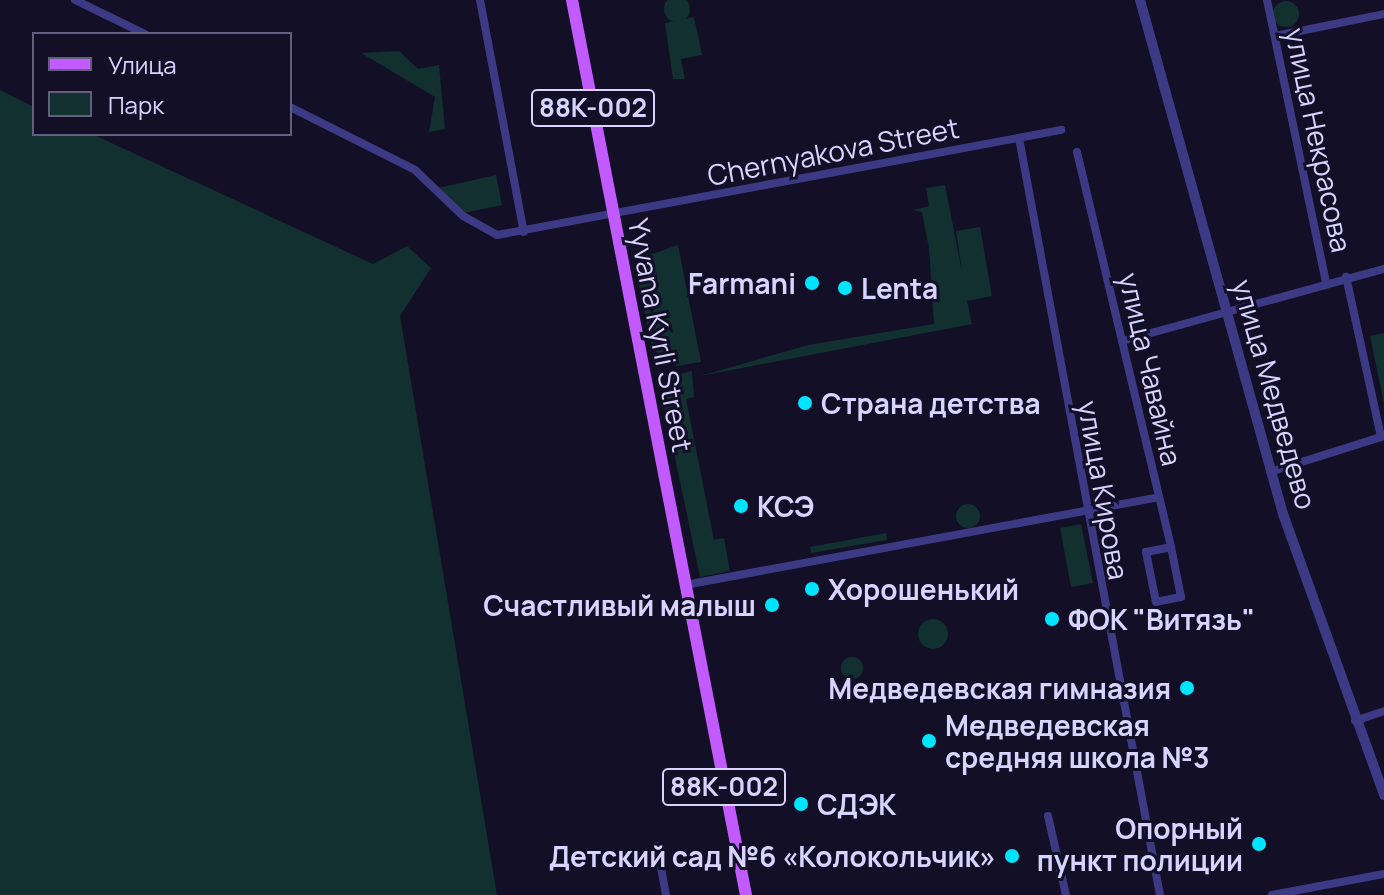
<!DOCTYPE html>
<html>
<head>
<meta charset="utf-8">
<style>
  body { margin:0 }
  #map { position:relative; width:1384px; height:895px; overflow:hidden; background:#130f26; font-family:Manrope,sans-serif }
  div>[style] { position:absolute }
  .green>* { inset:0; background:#12302f }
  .round { border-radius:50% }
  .minor>* { height:8px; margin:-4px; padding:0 4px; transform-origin:4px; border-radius:4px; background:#3d3a85 }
  .tertiary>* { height:10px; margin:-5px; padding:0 5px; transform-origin:5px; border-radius:5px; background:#3d3a85 }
  .primary>* { height:12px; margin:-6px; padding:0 6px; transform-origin:6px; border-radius:6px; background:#c25bff }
  .dots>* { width:22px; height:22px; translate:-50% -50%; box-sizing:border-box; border:4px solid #130f26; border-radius:50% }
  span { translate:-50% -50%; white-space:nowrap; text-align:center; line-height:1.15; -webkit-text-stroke:6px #130f26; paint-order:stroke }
  .shield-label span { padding:2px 6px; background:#130f26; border:2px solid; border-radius:6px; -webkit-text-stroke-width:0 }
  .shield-label { font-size:26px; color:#d9d4ff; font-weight:700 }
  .street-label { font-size:28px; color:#d9d4ff }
  .poi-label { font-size:28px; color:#d9d4ff; font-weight:700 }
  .right { translate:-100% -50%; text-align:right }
  .left { translate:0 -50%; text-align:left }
  .legend { position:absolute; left:32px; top:32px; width:260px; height:104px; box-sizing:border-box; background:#130f26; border:2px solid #625e7d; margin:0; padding:10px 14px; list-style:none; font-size:24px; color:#d9d4ff }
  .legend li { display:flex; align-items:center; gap:16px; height:40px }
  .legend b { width:40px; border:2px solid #625e7d }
</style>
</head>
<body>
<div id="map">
  <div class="green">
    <i class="round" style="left:664px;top:-4px;width:26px;height:26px"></i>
    <i class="round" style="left:1273px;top:1px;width:26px;height:26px"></i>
    <i style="clip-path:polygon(694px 17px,702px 55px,681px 59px,685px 79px,673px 79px,665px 23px)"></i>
    <i style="clip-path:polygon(399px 51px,418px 69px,439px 65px,445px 129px,429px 132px,435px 97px,361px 53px)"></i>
    <i style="clip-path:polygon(0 90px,34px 107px,34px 134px,92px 134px,373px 264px,407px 246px,431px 268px,400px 316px,497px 895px,0 895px)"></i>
    <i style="clip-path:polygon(496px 175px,502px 205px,464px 213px,438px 188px)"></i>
    <i style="clip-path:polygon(945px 185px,963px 277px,956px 231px,980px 227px,992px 296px,967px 301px,972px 324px,700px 376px,808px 345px,934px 324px,929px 248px,922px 212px,913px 210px,929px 206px,926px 188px)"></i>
    <i style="clip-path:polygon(678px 245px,701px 362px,677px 366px,652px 349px,638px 279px,644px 257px)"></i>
    <i style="clip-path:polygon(1384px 333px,1384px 404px,1370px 336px)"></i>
    <i style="clip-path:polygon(692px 371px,694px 397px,686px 399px,714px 540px,724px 538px,730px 571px,700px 577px,662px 396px,673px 376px)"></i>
    <i class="round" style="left:956px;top:504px;width:24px;height:24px"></i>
    <i style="clip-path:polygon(1081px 524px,1093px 583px,1071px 587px,1060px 528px)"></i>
    <i style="clip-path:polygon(886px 533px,887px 540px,811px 553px,810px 547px)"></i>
    <i class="round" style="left:918px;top:619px;width:30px;height:30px"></i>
    <i class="round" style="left:841px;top:657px;width:22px;height:22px"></i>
  </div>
  <div class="minor">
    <i style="left:75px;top:0;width:78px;rotate:25.9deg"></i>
    <i style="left:480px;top:0;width:236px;rotate:79.3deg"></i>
    <i style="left:1267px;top:0;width:288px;rotate:78.2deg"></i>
    <i style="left:1275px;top:36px;width:111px;rotate:-11.4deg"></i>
    <i style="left:290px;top:107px;width:140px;rotate:26.7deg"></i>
    <i style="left:415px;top:170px;width:66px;rotate:43.8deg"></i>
    <i style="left:463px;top:216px;width:39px;rotate:29deg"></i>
    <i style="left:497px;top:235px;width:574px;rotate:-10.55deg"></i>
    <i style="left:1019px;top:138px;width:770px;rotate:79.45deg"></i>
    <i style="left:1077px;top:152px;width:406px;rotate:76.6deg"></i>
    <i style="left:1171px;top:547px;width:51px;rotate:78.7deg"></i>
    <i style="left:1181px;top:597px;width:25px;rotate:169deg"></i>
    <i style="left:1156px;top:602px;width:51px;rotate:-101.3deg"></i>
    <i style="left:1146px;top:552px;width:25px;rotate:-11deg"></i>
    <i style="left:1122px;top:341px;width:272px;rotate:-15.4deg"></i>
    <i style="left:1270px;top:472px;width:116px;rotate:-17.5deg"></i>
    <i style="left:1381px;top:437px;width:164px;rotate:-102.3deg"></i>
    <i style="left:685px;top:585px;width:481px;rotate:-10.5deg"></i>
    <i style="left:1355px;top:721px;width:31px;rotate:-19deg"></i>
    <i style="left:1048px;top:816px;width:81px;rotate:77.2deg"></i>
    <i style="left:657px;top:846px;width:50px;rotate:79.6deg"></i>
    <i style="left:1272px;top:895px;width:114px;rotate:-10.6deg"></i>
  </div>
  <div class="tertiary">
    <i style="left:1140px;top:0;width:534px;rotate:74.45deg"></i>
    <i style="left:1283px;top:514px;width:299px;rotate:70.2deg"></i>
  </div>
  <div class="primary">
    <i style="left:572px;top:0;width:912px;rotate:79deg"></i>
  </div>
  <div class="dots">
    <i style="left:812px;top:283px;background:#00e5ff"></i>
    <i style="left:845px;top:288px;background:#00e5ff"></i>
    <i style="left:805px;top:403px;background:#00e5ff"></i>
    <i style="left:741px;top:506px;background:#00e5ff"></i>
    <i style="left:812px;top:589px;background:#00e5ff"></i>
    <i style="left:772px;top:605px;background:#00e5ff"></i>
    <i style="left:1052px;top:619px;background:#00e5ff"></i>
    <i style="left:1187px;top:688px;background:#00e5ff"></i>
    <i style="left:929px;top:741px;background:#00e5ff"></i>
    <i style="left:801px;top:804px;background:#00e5ff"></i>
    <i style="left:1259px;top:844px;background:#00e5ff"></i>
    <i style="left:1012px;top:856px;background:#00e5ff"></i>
  </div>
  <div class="shield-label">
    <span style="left:593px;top:108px">88К-002</span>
    <span style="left:724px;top:787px">88К-002</span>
  </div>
  <div class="street-label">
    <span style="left:1319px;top:140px;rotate:78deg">улица Некрасова</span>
    <span style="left:833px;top:151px;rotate:-11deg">Chernyakova Street</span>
    <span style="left:661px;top:335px;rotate:79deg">Yyvana Kyrli Street</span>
    <span style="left:1151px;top:369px;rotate:77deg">улица Чавайна</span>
    <span style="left:1275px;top:394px;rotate:74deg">улица Медведево</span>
    <span style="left:1104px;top:490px;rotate:80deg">улица Кирова</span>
  </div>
  <div class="poi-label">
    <span class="right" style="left:796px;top:283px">Farmani</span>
    <span class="left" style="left:861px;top:288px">Lenta</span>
    <span class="left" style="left:821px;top:403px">Страна детства</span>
    <span class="left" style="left:757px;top:506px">КСЭ</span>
    <span class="left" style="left:828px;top:589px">Хорошенький</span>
    <span class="right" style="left:756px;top:605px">Счастливый малыш</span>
    <span class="left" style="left:1068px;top:619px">ФОК "Витязь"</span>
    <span class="right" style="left:1171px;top:688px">Медведевская гимназия</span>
    <span class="left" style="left:945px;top:741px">Медведевская<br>средняя школа №3</span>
    <span class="left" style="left:817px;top:804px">СДЭК</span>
    <span class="right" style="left:1243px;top:844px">Опорный<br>пункт полиции</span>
    <span class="right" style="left:996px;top:856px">Детский сад №6 «Колокольчик»</span>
  </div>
  <ul class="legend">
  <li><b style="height:10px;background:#c25bff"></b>Улица</li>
  <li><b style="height:22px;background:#12302f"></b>Парк</li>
  </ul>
</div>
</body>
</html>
